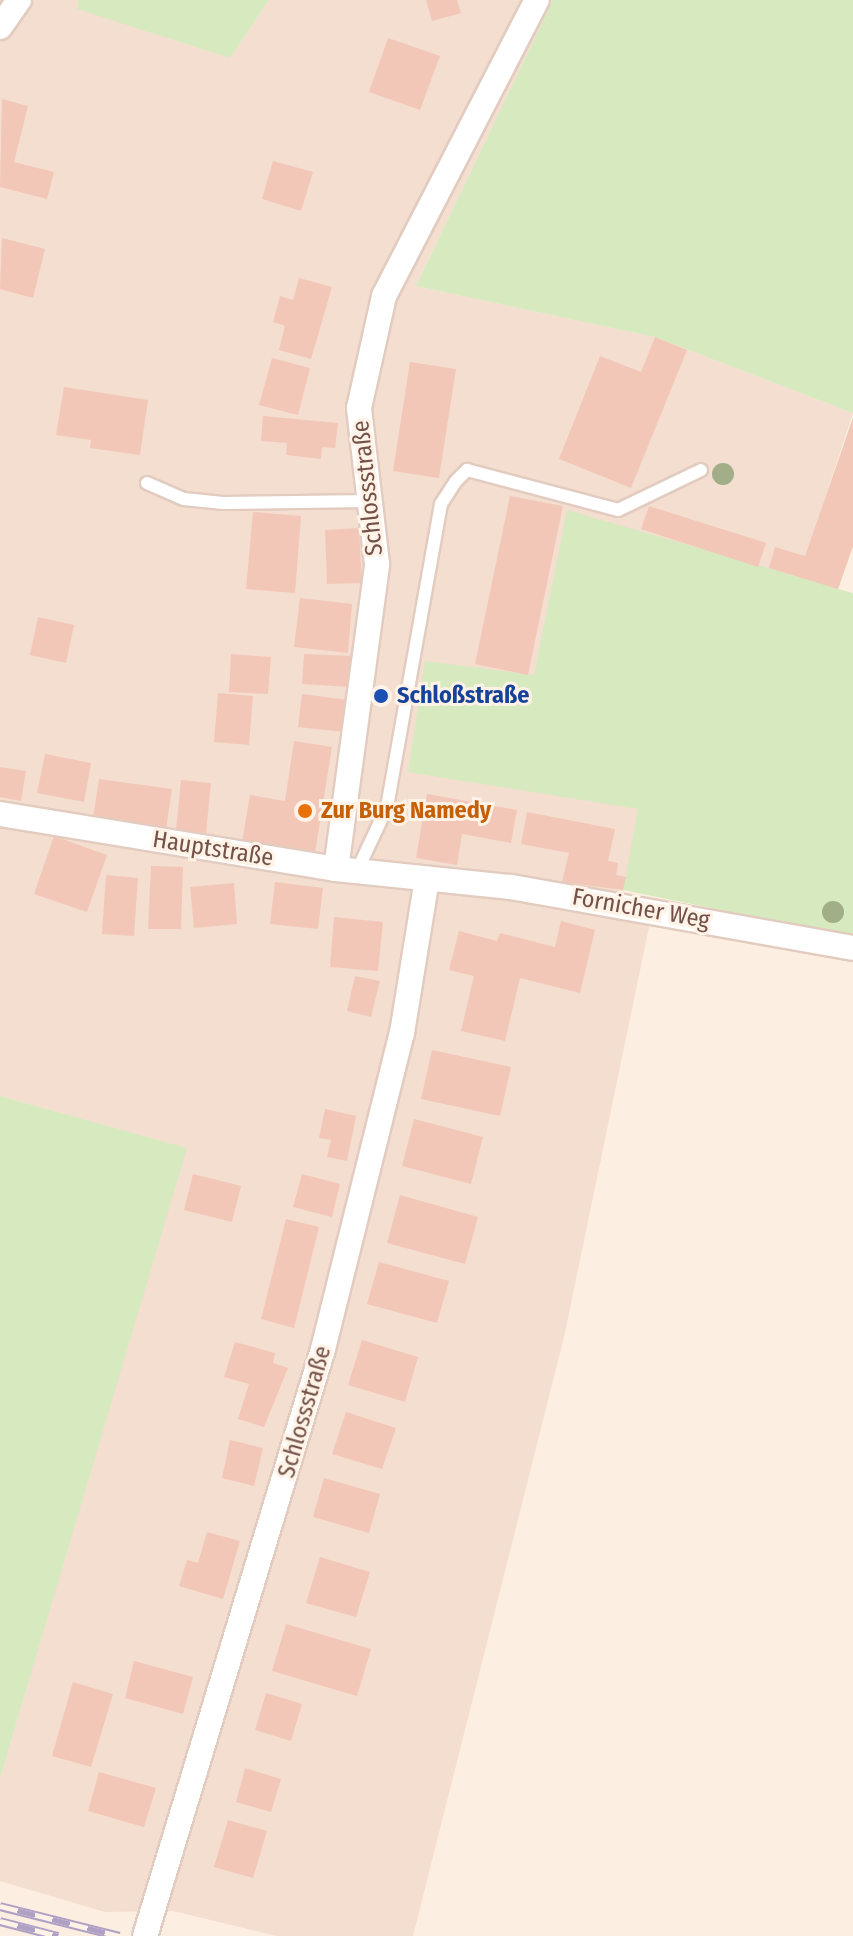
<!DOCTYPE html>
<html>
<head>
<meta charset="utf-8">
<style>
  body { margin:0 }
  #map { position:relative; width:853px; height:1936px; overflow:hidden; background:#fceee0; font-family:"Fira Sans Condensed",sans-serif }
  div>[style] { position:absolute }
  .residential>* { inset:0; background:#f4decf }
  .green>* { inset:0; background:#d6e9bf }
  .building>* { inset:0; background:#f2c7b8 }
  .roads { filter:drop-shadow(2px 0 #e2cbbf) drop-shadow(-2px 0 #e2cbbf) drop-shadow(0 2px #e2cbbf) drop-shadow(0 -2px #e2cbbf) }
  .lane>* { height:12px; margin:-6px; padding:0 6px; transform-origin:6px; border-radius:6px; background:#fff }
  .street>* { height:24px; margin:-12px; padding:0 12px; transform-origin:12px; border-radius:12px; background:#fff }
  .rail>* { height:9px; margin-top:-4.5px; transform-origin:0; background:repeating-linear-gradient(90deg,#fff2e6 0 18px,#afa0c5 0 36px); box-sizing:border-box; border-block:2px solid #afa0c5 }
  .trees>* { width:22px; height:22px; margin:-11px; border-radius:50%; background:#a2ae88 }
  .dots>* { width:22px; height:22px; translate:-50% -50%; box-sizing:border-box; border:4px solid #fff2e6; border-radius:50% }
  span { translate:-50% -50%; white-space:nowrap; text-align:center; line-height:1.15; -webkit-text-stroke:6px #fff2e6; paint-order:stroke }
  .street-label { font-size:24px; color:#735148 }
  .transit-label { font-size:24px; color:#164399; font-weight:700 }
  .left { translate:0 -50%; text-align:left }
  .food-label { font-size:24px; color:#c56008; font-weight:700 }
</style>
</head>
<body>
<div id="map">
  <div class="residential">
    <i style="clip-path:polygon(0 0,78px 0,77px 8px,230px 58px,269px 0,553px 0,416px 286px,655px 337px,853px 413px,799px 577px,623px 890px,649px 927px,564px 1337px,413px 1936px,277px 1936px,173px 1911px,105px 1912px,0 1881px,0 1778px,186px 1148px,0 1096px)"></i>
  </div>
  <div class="green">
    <i style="clip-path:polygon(78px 0,269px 0,230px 58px,77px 9px)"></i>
    <i style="clip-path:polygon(553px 0,853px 0,853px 413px,655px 337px,416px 286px)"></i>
    <i style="clip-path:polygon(853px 417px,853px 546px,838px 589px,853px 593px,853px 937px,623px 890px,638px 809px,408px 772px,425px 661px,534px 675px,567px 510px,799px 577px)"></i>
    <i style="clip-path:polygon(0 1096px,187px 1148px,0 1778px)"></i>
  </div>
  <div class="building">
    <i style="clip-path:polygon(426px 0,457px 0,461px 13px,432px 21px)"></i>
    <i style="clip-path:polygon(388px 38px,440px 56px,420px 110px,369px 92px)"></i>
    <i style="clip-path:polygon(2px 99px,28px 106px,14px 162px,54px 172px,47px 199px,0 187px)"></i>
    <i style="clip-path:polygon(273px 161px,313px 172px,301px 211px,262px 199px)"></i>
    <i style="clip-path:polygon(2px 238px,45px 249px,33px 298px,0 289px)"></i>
    <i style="clip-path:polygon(299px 278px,332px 287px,311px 359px,279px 350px,285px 326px,273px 322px,280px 296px,293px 300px)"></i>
    <i style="clip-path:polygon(655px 337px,687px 350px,631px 488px,559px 459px,600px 356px,641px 372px)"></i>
    <i style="clip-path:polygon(272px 358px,310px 368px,298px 415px,259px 405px)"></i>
    <i style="clip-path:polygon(410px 362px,456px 369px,439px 478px,393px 471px)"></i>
    <i style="clip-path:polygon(64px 387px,148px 400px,140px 455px,90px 448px,91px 440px,56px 435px)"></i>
    <i style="clip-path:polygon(263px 416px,338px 423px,335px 448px,322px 447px,321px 459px,286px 455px,287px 443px,261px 441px)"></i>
    <i style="clip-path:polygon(853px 418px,853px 546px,838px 589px,769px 568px,775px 547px,805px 556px)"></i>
    <i style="clip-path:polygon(510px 496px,563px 506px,528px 675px,475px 664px)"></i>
    <i style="clip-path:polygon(649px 506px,766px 543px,758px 567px,641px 529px)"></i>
    <i style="clip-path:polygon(253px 512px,301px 516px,295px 593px,246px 589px)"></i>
    <i style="clip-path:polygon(359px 528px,362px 583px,327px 584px,325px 530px)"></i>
    <i style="clip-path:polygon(300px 598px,352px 604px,348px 653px,294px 647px)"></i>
    <i style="clip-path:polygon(38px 617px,74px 625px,66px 663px,30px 655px)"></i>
    <i style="clip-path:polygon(231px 654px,271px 657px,268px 694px,229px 692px)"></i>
    <i style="clip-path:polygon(304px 654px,353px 656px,351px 687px,302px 684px)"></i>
    <i style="clip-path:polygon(218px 693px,253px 696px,249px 745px,214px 742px)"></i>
    <i style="clip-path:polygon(302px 694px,348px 700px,344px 732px,298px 727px)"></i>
    <i style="clip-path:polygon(294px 741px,332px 747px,315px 853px,242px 842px,250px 795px,285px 801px)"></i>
    <i style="clip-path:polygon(45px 754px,91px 763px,84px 802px,37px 793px)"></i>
    <i style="clip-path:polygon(0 767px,26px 771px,21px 801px,0 797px)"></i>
    <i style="clip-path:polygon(99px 779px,172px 789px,166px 829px,93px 818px)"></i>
    <i style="clip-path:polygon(181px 780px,211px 783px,206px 833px,176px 830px)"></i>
    <i style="clip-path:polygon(427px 794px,517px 810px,511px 843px,462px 834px,457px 865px,416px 858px)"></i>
    <i style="clip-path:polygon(527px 812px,615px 829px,608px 861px,618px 863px,616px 875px,626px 877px,623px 890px,562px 882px,569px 853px,521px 844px)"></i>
    <i style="clip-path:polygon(54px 836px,107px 855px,87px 912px,34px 894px)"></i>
    <i style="clip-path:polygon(151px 866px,183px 867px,181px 929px,148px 929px)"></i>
    <i style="clip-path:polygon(106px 875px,138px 878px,134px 936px,102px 934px)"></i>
    <i style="clip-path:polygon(275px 882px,323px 888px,318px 929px,270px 924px)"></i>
    <i style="clip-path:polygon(234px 883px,237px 924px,194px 928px,190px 887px)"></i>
    <i style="clip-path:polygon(334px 917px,383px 922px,378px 971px,330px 967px)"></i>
    <i style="clip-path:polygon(561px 921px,595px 930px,580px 993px,520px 978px,505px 1041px,461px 1031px,474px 976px,449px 970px,459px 931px,497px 941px,500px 933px,555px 947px)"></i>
    <i style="clip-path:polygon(355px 976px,380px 981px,371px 1017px,347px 1011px)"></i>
    <i style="clip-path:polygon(432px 1050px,511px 1067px,500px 1116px,421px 1099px)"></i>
    <i style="clip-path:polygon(325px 1109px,356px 1116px,347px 1161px,327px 1157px,331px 1140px,319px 1138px)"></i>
    <i style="clip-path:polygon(414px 1119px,483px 1137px,471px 1184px,402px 1166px)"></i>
    <i style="clip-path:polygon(193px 1174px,241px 1186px,232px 1222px,184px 1210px)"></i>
    <i style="clip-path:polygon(302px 1174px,340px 1184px,332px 1217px,293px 1207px)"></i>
    <i style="clip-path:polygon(400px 1195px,478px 1217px,465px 1264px,387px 1243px)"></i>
    <i style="clip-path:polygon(286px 1219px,319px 1227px,294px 1328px,261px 1319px)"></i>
    <i style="clip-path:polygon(379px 1262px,449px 1281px,437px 1323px,367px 1304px)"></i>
    <i style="clip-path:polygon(362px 1340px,418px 1357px,405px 1402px,348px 1385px)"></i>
    <i style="clip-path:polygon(235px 1342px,275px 1353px,273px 1363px,288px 1368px,264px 1427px,238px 1419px,249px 1384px,224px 1377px)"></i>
    <i style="clip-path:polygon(346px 1412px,396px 1428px,382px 1469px,332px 1454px)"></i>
    <i style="clip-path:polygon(230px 1440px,263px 1448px,254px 1486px,222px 1478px)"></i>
    <i style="clip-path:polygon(324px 1478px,380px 1494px,369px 1533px,313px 1517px)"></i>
    <i style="clip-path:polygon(207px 1532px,240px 1541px,223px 1599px,179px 1586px,187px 1560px,198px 1563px)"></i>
    <i style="clip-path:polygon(320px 1557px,370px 1572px,356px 1617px,306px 1603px)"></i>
    <i style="clip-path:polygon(286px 1624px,371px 1649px,357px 1696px,272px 1671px)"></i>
    <i style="clip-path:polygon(134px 1661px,193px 1677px,183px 1714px,125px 1698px)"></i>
    <i style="clip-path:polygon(73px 1682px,113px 1694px,91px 1767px,52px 1756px)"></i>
    <i style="clip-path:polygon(266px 1693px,302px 1704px,291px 1741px,255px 1730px)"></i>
    <i style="clip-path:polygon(245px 1768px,281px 1779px,271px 1812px,236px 1802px)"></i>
    <i style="clip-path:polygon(99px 1772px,156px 1788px,144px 1827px,88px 1811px)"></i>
    <i style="clip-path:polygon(228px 1820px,267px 1831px,253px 1878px,214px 1867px)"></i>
  </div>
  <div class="roads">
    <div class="lane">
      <i style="left:147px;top:483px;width:40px;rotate:23.4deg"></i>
      <i style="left:184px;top:499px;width:39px;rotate:6deg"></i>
      <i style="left:223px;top:503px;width:147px;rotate:-0.8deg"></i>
      <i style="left:357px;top:871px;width:71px;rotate:-64.9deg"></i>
      <i style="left:387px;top:807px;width:308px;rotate:-79.9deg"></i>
      <i style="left:441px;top:504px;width:27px;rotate:-57deg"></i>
      <i style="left:456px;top:481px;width:16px;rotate:-45deg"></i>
      <i style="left:467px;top:470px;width:156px;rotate:14.8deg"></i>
      <i style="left:618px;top:510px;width:92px;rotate:-25.7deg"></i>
    </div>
    <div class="street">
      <i style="left:0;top:27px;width:33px;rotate:-55deg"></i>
      <i style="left:0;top:814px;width:340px;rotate:9.3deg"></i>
      <i style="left:336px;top:869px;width:176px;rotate:5.9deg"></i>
      <i style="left:511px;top:887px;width:347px;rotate:10.1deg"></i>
      <i style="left:336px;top:869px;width:308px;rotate:-82.3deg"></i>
      <i style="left:377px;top:564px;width:157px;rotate:-96.6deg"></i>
      <i style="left:359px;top:408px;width:115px;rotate:-77.4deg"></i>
      <i style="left:384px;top:296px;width:333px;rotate:-62.7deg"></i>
      <i style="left:145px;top:1936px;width:613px;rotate:-73.13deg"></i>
      <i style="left:323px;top:1349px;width:326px;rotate:-76deg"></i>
      <i style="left:402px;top:1033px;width:156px;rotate:-80.8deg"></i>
    </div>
  </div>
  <div class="rail">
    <i style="left:0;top:1906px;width:123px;rotate:14.1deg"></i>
    <i style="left:0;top:1921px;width:60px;rotate:14.5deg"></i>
  </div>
  <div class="trees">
    <i style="left:723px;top:474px"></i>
    <i style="left:833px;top:912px"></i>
  </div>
  <div class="dots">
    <i style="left:381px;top:696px;background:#1a4fb4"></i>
    <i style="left:305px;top:811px;background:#e8710a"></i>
  </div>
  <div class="street-label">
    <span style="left:368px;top:488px;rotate:-96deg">Schlossstraße</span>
    <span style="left:213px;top:849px;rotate:9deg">Hauptstraße</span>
    <span style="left:641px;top:909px;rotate:10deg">Fornicher Weg</span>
    <span style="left:305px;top:1412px;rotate:-74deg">Schlossstraße</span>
  </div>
  <div class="transit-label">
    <span class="left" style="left:397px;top:696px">Schloßstraße</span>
  </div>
  <div class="food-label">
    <span class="left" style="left:321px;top:811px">Zur Burg Namedy</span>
  </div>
</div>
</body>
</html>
